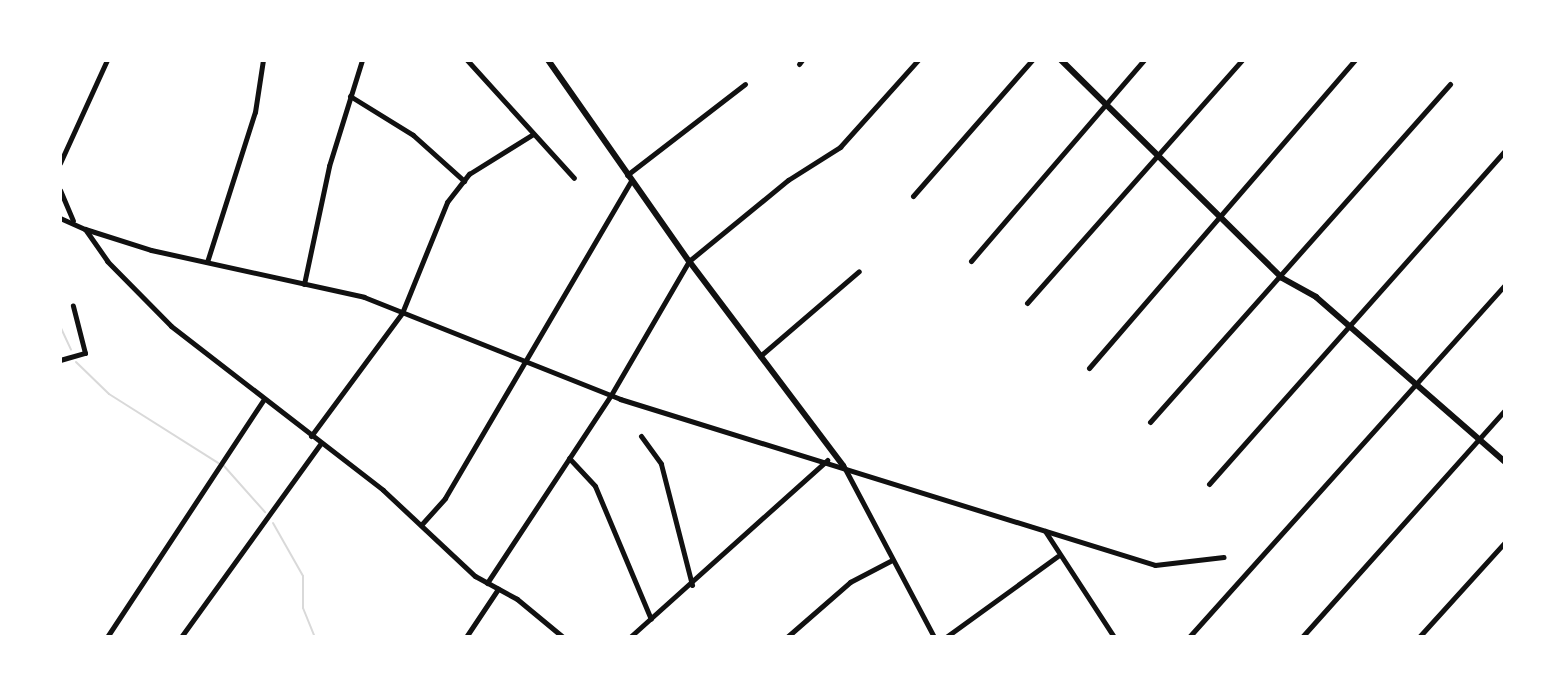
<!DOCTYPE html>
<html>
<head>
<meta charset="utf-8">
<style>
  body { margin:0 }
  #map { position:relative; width:1565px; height:697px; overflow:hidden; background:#fff; font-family:"Fira Sans Condensed",sans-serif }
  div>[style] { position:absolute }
  .stream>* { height:2px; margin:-1px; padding:0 1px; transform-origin:1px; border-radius:1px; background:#d9d9d9 }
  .minor>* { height:5px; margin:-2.5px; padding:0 2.5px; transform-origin:2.5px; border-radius:2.5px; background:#111 }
  .tertiary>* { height:6px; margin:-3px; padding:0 3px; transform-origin:3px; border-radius:3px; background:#111 }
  span { translate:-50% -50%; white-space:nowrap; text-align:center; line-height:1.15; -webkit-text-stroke:8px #fff; paint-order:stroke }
  .frame { position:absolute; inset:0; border:62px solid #fff; pointer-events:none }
</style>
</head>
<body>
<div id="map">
  <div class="stream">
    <i style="left:60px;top:326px;width:26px;rotate:65deg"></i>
    <i style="left:76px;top:362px;width:46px;rotate:44.1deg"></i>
    <i style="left:109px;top:394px;width:129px;rotate:32.3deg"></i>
    <i style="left:224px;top:466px;width:62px;rotate:48.3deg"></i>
    <i style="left:273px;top:523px;width:61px;rotate:60.5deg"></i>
    <i style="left:303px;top:576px;width:32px;rotate:90deg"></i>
    <i style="left:303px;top:608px;width:31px;rotate:68deg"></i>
  </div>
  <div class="minor">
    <i style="left:467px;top:60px;width:159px;rotate:47.8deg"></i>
    <i style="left:799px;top:64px;width:5px;rotate:-53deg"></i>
    <i style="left:350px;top:96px;width:74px;rotate:31.8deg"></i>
    <i style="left:413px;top:135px;width:69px;rotate:42deg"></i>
    <i style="left:60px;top:163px;width:113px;rotate:-65.5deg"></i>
    <i style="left:627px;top:175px;width:149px;rotate:-37.6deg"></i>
    <i style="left:60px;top:190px;width:33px;rotate:67deg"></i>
    <i style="left:913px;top:196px;width:181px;rotate:-48.8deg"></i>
    <i style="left:60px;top:218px;width:27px;rotate:24deg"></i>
    <i style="left:85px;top:229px;width:39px;rotate:55deg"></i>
    <i style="left:107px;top:261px;width:91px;rotate:45.4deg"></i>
    <i style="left:171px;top:326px;width:268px;rotate:37.7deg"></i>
    <i style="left:383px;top:490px;width:126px;rotate:43.1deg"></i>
    <i style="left:475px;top:576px;width:48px;rotate:28.7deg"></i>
    <i style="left:517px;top:599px;width:60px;rotate:39.6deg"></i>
    <i style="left:85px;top:229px;width:69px;rotate:17.7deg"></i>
    <i style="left:151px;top:250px;width:218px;rotate:12.4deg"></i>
    <i style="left:364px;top:297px;width:276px;rotate:21.7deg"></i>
    <i style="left:620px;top:399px;width:560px;rotate:17.24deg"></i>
    <i style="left:1155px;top:565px;width:69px;rotate:-6.6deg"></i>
    <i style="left:971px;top:261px;width:265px;rotate:-49.3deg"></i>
    <i style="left:207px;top:262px;width:157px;rotate:-72.3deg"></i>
    <i style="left:255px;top:112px;width:53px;rotate:-81.3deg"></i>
    <i style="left:304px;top:284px;width:121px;rotate:-78deg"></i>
    <i style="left:329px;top:166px;width:111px;rotate:-72.7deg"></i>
    <i style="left:1027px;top:303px;width:324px;rotate:-48.5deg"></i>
    <i style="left:760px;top:356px;width:130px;rotate:-40.6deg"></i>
    <i style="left:60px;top:360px;width:26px;rotate:-16deg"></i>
    <i style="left:85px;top:353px;width:49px;rotate:-104.3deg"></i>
    <i style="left:1089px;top:368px;width:407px;rotate:-49.2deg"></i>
    <i style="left:1150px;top:422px;width:452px;rotate:-48.4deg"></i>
    <i style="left:311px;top:436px;width:153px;rotate:-53.5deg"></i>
    <i style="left:402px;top:313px;width:120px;rotate:-67.9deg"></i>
    <i style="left:447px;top:202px;width:36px;rotate:-52deg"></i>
    <i style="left:469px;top:174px;width:75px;rotate:-32deg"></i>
    <i style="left:641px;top:436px;width:34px;rotate:54deg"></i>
    <i style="left:661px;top:464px;width:125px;rotate:75.6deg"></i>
    <i style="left:569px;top:458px;width:38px;rotate:47deg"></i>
    <i style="left:595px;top:486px;width:144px;rotate:67.2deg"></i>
    <i style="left:843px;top:465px;width:195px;rotate:62.1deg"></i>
    <i style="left:1209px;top:484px;width:446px;rotate:-48.4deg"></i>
    <i style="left:421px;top:525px;width:36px;rotate:-48deg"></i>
    <i style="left:445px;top:498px;width:368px;rotate:-59.6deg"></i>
    <i style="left:1045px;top:531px;width:126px;rotate:56.9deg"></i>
    <i style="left:487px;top:583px;width:225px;rotate:-56.6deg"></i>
    <i style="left:611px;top:395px;width:155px;rotate:-59.8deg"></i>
    <i style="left:689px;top:261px;width:128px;rotate:-39.3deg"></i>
    <i style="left:788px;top:180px;width:62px;rotate:-32.4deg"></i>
    <i style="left:840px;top:147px;width:117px;rotate:-48.1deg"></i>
    <i style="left:107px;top:637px;width:285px;rotate:-56.6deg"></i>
    <i style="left:181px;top:637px;width:238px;rotate:-54.2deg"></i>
    <i style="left:466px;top:637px;width:58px;rotate:-56.3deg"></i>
    <i style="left:630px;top:637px;width:265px;rotate:-41.9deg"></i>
    <i style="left:787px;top:637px;width:84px;rotate:-41.1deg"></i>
    <i style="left:850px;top:582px;width:47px;rotate:-27.6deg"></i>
    <i style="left:946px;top:637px;width:138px;rotate:-35.9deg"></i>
    <i style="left:1189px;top:637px;width:473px;rotate:-48.1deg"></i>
    <i style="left:1302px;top:637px;width:305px;rotate:-48.2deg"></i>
    <i style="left:1419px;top:637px;width:128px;rotate:-47.8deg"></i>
  </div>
  <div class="tertiary">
    <i style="left:548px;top:60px;width:246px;rotate:55deg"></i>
    <i style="left:689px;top:261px;width:256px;rotate:53deg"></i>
    <i style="left:1061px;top:60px;width:310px;rotate:44.6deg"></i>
    <i style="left:1282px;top:278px;width:39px;rotate:29deg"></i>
    <i style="left:1316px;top:297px;width:251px;rotate:41.1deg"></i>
  </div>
  <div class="frame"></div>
</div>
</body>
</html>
